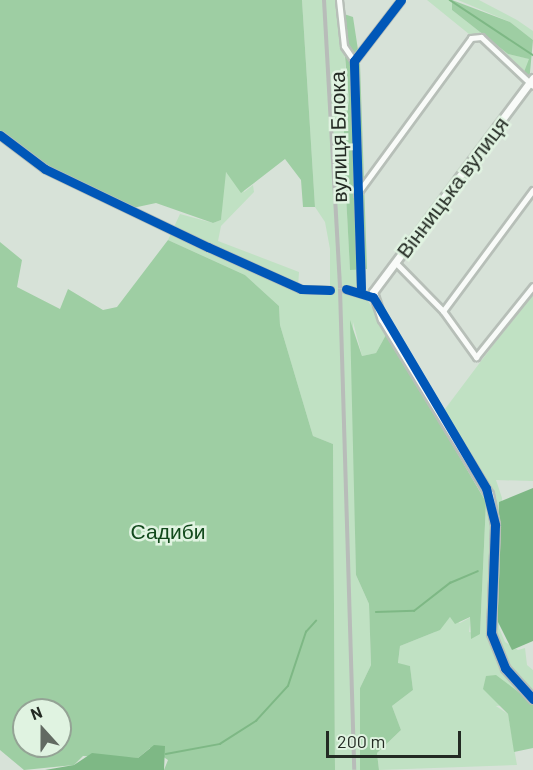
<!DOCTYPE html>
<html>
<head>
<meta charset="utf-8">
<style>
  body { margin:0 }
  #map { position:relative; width:533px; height:770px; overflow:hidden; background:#d7e2d8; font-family:Barlow,sans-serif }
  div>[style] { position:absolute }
  .green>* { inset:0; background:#c0e1c3 }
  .forest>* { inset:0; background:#9ecea3 }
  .water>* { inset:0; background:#7eb885 }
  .stream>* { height:1.5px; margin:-0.75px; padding:0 0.75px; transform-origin:0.75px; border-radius:0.75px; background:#7eb885 }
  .roads { filter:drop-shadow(2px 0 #b7bfb8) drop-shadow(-2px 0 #b7bfb8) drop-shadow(0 2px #b7bfb8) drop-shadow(0 -2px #b7bfb8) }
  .minor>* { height:5px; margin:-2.5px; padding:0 2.5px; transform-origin:2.5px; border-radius:2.5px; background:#f9fbf9 }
  .tertiary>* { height:7px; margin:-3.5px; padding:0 3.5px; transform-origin:3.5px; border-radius:3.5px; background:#f9fbf9 }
  .rail>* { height:4px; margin-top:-2px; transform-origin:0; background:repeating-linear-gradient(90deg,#e0f3e1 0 4.5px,#b8bcb9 0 9px); box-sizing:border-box; border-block:2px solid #b8bcb9 }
  .cycleway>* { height:9px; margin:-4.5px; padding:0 4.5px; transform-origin:4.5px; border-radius:4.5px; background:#0057b8 }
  span { translate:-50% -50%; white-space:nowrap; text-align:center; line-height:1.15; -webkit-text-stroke:5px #e0f3e1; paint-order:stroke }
  .street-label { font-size:21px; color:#232a23 }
  .park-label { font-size:21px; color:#12491c }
  .north { position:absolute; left:12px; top:698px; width:60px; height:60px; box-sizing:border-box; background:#e0f3e1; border:2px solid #94a395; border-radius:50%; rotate:339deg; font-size:16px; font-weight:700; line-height:24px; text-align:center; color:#232a23 }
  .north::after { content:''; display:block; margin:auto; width:21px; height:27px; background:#626a62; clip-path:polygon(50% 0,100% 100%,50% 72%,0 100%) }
  .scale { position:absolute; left:326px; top:731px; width:135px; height:27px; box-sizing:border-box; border:3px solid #232a23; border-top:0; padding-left:8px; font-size:18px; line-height:21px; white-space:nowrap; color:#232a23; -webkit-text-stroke:4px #e0f3e1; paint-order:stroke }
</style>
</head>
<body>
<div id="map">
  <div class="green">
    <i style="clip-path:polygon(302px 0,339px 0,349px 100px,343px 138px,350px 269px,360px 268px,361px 289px,387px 333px,376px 353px,362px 356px,353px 322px,356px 575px,369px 604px,371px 665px,360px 688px,360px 770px,335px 770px,333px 444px,313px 436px,280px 325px,279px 306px,245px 275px,168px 240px,180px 214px,213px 223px,221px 220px,224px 174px,229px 171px,244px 192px,253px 185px,254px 192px,221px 226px,218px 241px,299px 272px,298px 288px,330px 289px,330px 249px,325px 222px,315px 207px)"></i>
    <i style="clip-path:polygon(427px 0,452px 0,452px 10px,508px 54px,530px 59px,524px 74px,533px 86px)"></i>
    <i style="clip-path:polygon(458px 0,479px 0,517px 20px,533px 31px,533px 40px,510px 22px)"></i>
    <i style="clip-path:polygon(533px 292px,533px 481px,496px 480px,502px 498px,499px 628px,505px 642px,518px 650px,525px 648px,527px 665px,533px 670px,533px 703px,496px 706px,508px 714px,517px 765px,379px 770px,377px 753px,401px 730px,392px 706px,413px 690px,410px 666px,398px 664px,400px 646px,435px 632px,450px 617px,460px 623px,471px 617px,469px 632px,480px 634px,486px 502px,439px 417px)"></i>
  </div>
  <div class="forest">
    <i style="clip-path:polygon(0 0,302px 0,315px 207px,303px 207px,301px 180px,285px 159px,241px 193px,226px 172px,221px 220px,213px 223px,156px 203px,128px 209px,20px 153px,0 135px)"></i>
    <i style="clip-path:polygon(452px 0,510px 22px,533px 40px,529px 83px,524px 72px,529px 59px,508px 54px,452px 10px)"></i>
    <i style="clip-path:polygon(341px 13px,353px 17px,360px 63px,367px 269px,350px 270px,343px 138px,349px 100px)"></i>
    <i style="clip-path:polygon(evenodd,168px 240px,245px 275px,279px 306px,280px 325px,313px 436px,333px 444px,335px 770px,164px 770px,168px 760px,150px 748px,138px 758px,83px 756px,74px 765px,24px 770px,0 750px,0 242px,22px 260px,17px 287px,60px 309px,68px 289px,103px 310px,117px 307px,168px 240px,24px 710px,60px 710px,60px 746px,24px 746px,24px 710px)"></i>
    <i style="clip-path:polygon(350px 320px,362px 356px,376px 353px,387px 333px,486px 502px,480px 634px,471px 639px,470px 617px,455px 624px,450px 617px,440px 630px,400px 646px,398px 663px,410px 666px,413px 690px,392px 706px,401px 730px,377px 753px,379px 770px,360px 770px,360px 688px,371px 665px,369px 604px,356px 575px)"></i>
    <i style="clip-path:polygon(496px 675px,533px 703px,533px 748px,514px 752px,508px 714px,483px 689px,486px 676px)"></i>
  </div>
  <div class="water">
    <i style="clip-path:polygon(533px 488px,533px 641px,512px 650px,497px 620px,499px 502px)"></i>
    <i style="clip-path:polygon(154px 745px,165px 746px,164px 770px,45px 770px,74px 765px,92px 753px,138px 758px)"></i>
  </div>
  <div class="stream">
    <i style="left:450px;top:0;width:100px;rotate:33.5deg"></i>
    <i style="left:376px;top:612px;width:38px;rotate:-2deg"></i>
    <i style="left:414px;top:611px;width:46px;rotate:-37.9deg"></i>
    <i style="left:450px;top:583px;width:30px;rotate:-23deg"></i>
    <i style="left:166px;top:754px;width:55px;rotate:-10.5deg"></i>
    <i style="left:220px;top:744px;width:43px;rotate:-32.6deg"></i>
    <i style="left:256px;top:721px;width:47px;rotate:-47.6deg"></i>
    <i style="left:288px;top:686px;width:57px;rotate:-71.6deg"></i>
    <i style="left:306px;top:632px;width:15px;rotate:-48deg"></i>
  </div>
  <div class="roads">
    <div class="minor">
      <i style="left:339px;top:0;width:46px;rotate:83.8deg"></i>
      <i style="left:344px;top:46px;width:18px;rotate:56deg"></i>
      <i style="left:0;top:135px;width:56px;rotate:37.1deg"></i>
      <i style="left:45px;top:169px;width:181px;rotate:25.6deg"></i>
      <i style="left:208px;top:247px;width:102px;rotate:24.3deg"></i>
      <i style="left:301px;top:289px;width:29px;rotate:2deg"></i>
      <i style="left:357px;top:194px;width:193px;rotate:-53.8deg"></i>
      <i style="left:471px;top:38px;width:10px;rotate:-6deg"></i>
      <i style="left:481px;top:37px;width:71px;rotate:43.3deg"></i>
      <i style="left:395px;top:262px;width:69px;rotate:45.6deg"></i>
      <i style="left:443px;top:311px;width:57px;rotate:54.3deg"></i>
      <i style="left:476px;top:357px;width:91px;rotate:-51.2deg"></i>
      <i style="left:346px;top:289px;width:28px;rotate:17deg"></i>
      <i style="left:361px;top:289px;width:228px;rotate:-91.8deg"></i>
      <i style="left:354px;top:61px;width:77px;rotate:-52.4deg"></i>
      <i style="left:443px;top:311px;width:151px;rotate:-53.4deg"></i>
    </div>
    <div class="tertiary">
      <i style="left:533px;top:78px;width:267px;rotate:126.8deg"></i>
      <i style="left:373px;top:292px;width:28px;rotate:72deg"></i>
      <i style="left:382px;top:319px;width:205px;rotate:58.6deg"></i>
      <i style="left:489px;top:494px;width:32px;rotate:79deg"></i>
      <i style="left:495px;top:525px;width:108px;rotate:92.1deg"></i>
      <i style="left:491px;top:633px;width:38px;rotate:68deg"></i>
      <i style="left:505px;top:668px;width:42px;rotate:47.9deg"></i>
    </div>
  </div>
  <div class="rail">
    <i style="left:324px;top:0;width:289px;rotate:86.8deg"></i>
    <i style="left:340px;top:289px;width:481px;rotate:88.3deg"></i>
  </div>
  <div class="cycleway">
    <i style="left:0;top:135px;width:56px;rotate:37.1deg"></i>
    <i style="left:45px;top:169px;width:181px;rotate:25.6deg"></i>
    <i style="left:208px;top:247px;width:102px;rotate:24.3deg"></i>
    <i style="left:301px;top:289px;width:29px;rotate:2deg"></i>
    <i style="left:346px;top:289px;width:28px;rotate:17deg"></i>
    <i style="left:373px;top:297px;width:222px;rotate:59.4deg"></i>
    <i style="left:486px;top:488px;width:38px;rotate:76deg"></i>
    <i style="left:495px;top:525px;width:108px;rotate:92.1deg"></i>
    <i style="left:491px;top:633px;width:38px;rotate:68deg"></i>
    <i style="left:505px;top:668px;width:42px;rotate:47.9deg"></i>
    <i style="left:361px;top:289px;width:228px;rotate:-91.8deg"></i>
    <i style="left:354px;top:61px;width:77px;rotate:-52.4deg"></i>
  </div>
  <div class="street-label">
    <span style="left:338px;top:137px;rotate:-91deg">вулиця Блока</span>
    <span style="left:452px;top:187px;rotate:-53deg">Вінницька вулиця</span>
  </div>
  <div class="park-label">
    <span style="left:168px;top:531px">Садиби</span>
  </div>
  <div class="north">N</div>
  <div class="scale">200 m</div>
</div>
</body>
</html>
